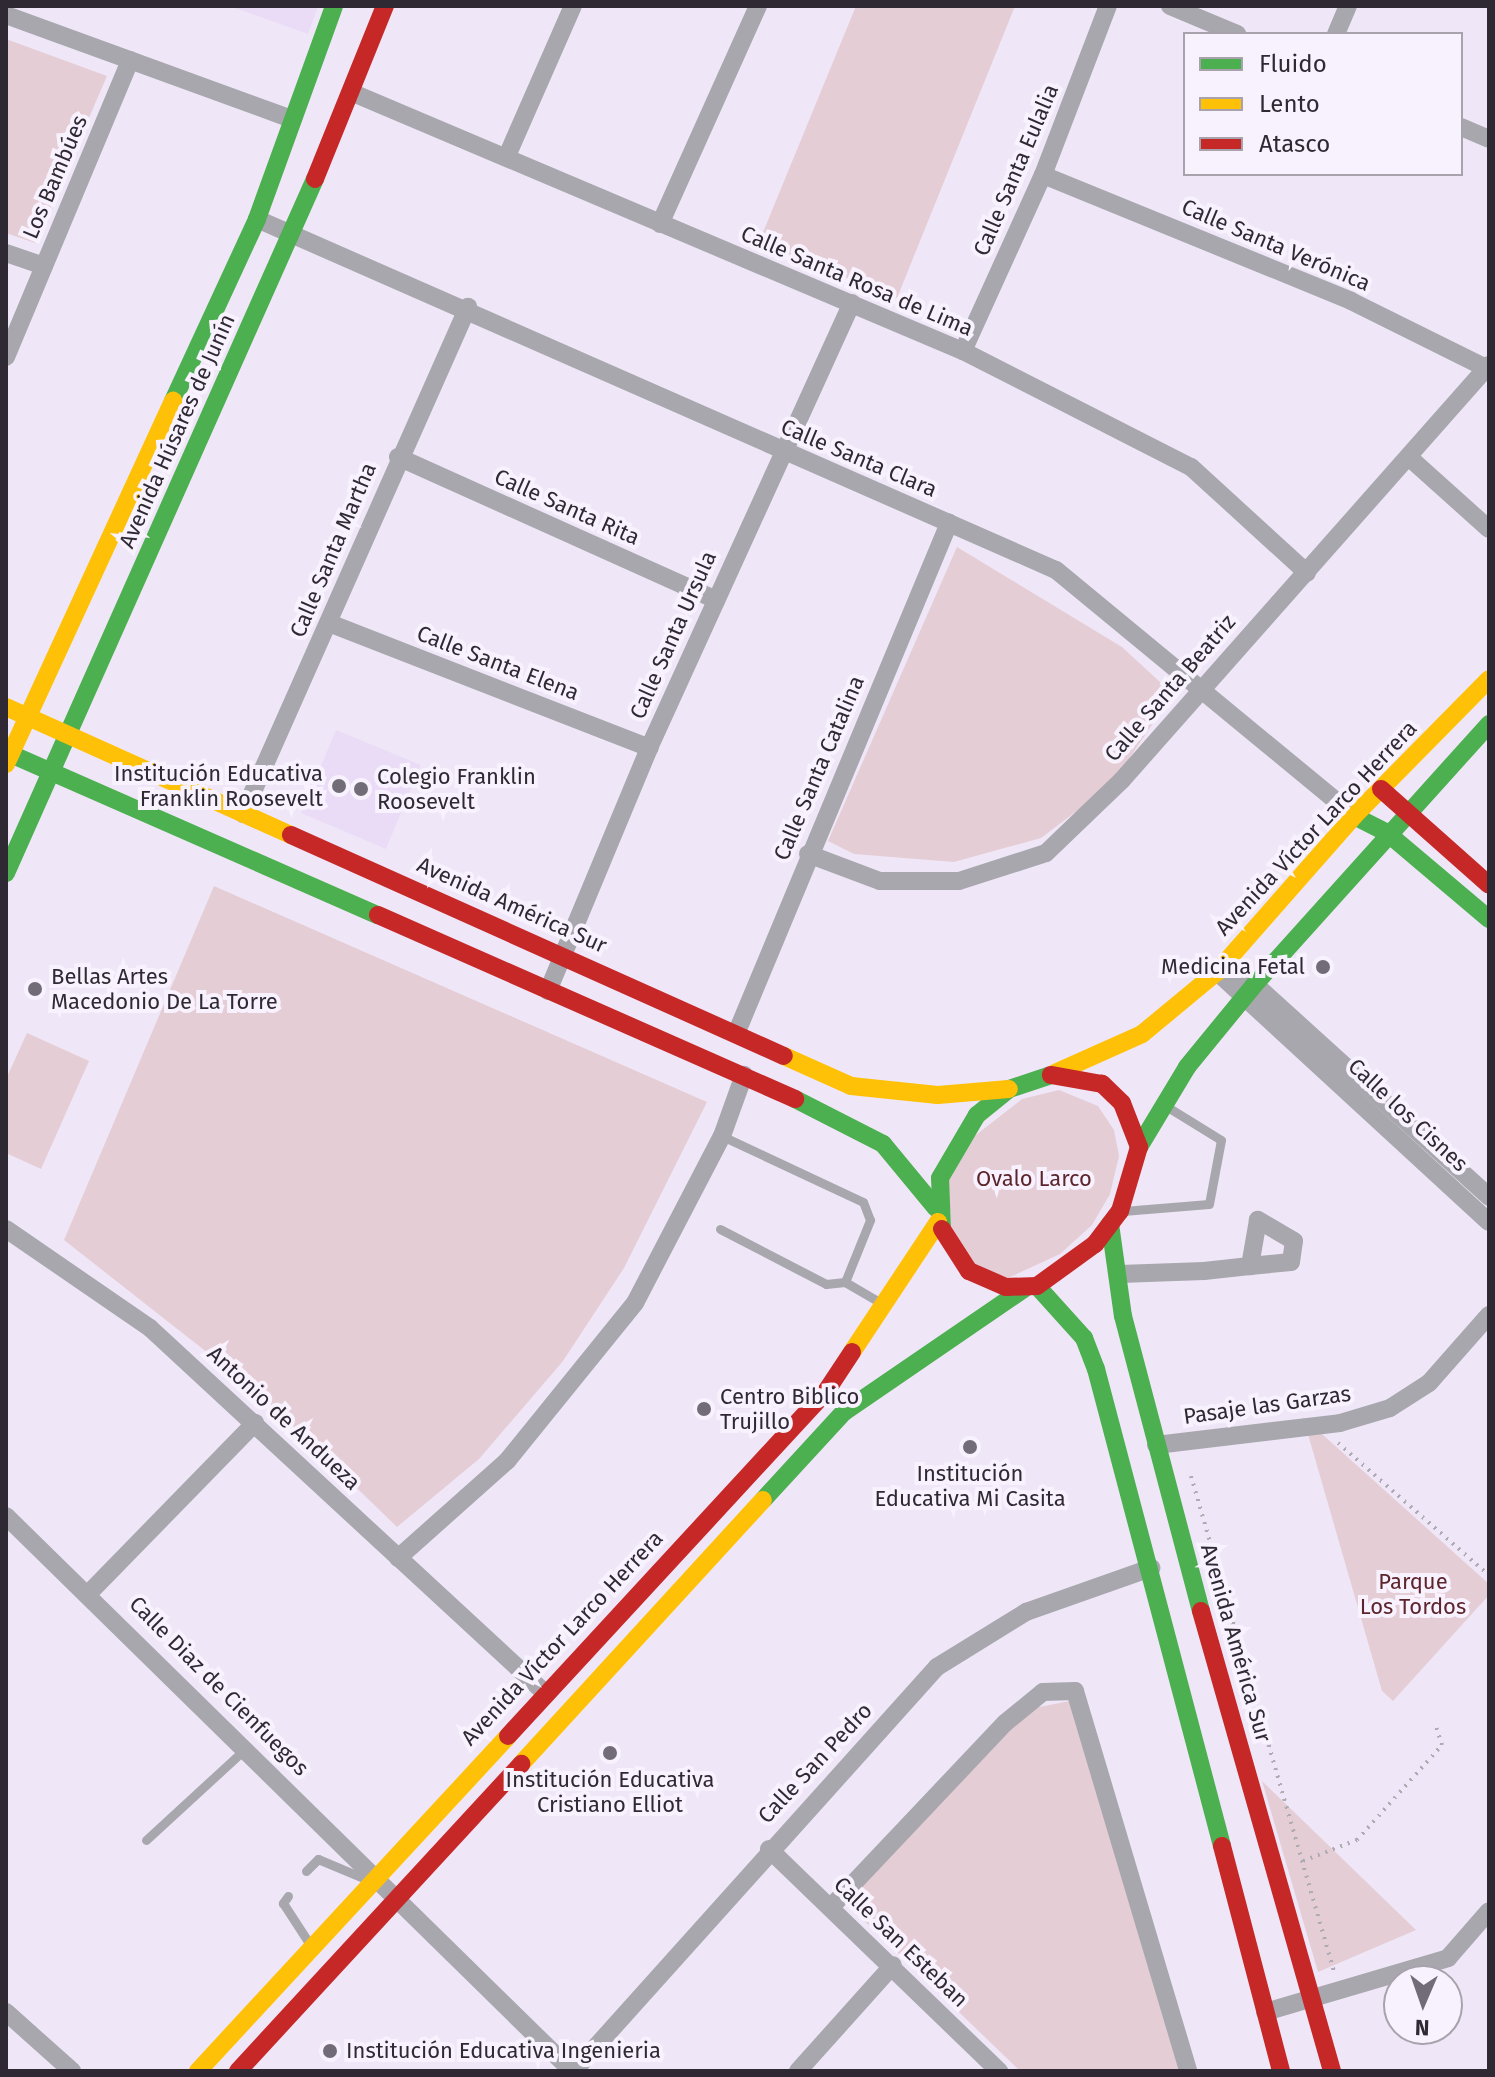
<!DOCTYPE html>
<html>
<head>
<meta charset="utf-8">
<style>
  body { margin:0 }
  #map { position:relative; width:1495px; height:2077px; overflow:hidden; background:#efe7f7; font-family:"Fira Sans",sans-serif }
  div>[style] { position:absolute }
  .built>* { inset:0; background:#eadcf6 }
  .green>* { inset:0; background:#e5cdd5 }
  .path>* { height:4px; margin-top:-2px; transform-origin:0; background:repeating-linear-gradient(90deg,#aeabb2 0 2px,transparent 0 8px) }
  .lane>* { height:9px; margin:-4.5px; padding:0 4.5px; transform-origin:4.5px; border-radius:4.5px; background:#a8a7ae }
  .street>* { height:18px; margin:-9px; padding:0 9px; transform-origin:9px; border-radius:9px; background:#a8a7ae }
  .fast>* { height:18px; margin:-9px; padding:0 9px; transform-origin:9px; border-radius:9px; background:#4caf50 }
  .slow>* { height:18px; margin:-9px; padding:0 9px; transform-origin:9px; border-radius:9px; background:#ffc107 }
  .jam>* { height:18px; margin:-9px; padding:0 9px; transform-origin:9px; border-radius:9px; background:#c62828 }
  .dots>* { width:22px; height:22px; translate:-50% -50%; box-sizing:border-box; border:4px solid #f8f2fe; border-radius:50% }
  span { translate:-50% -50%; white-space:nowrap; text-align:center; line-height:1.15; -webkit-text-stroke:8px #f8f2fe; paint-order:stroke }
  .street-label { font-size:22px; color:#2f2934 }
  .poi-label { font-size:22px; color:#2f2934 }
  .right { translate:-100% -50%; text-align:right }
  .left { translate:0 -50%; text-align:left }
  .park-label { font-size:22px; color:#5d252c }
  .frame { position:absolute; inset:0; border:8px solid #2f2934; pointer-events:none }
  .legend { position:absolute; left:1183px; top:32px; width:280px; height:144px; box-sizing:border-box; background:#f8f2fe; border:2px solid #a8a2ad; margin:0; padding:10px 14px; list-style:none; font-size:24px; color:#2f2934 }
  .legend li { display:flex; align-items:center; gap:16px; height:40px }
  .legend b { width:40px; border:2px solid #a8a2ad }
  .north { position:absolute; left:1383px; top:1965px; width:80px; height:80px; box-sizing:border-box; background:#f8f2fe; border:2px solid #a8a2ad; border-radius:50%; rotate:182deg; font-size:22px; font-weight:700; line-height:32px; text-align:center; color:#2f2934 }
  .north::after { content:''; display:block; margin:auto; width:28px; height:36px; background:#726c78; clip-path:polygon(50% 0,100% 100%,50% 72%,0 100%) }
</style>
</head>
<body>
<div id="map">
  <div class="built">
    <i style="clip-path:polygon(229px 6px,318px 6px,308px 34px)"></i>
    <i style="clip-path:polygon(336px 730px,421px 765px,386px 849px,301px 813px)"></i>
  </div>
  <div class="green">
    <i style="clip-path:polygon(856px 6px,1015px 6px,897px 298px,759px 242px)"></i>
    <i style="clip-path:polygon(6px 39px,107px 76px,35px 243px,6px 233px)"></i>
    <i style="clip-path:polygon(957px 547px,1122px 647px,1173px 694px,1111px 785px,1041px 838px,954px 862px,854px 854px,828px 841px)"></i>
    <i style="clip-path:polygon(214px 886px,707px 1102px,624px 1268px,563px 1361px,479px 1459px,397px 1527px,260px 1394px,64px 1240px)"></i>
    <i style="clip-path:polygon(27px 1033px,89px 1061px,41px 1169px,6px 1153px,6px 1079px)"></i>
    <i style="clip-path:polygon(1059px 1090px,1098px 1106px,1114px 1130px,1119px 1156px,1110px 1194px,1092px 1225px,1060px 1254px,1008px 1278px,953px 1259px,948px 1174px,967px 1142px,1022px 1099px)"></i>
    <i style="clip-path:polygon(1303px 1417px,1489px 1584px,1489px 1595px,1393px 1701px,1382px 1691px)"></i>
    <i style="clip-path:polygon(1075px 1700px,1186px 2071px,1020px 2071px,845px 1902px,1029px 1709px)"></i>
    <i style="clip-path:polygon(1262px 1781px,1416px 1930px,1318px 1972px)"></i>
  </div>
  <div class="path">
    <i style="left:1338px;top:1443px;width:201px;rotate:41.2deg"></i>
    <i style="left:1191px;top:1476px;width:519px;rotate:73.9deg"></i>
    <i style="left:1303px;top:1861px;width:58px;rotate:-21.3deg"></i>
    <i style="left:1357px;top:1840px;width:127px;rotate:-48.2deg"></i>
    <i style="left:1442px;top:1745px;width:22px;rotate:-108deg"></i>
  </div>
  <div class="lane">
    <i style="left:1123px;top:1211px;width:86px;rotate:-4.7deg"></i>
    <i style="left:1209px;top:1204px;width:65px;rotate:-79.4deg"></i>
    <i style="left:1221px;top:1140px;width:65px;rotate:-148.3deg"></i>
    <i style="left:720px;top:1229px;width:119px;rotate:27.4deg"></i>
    <i style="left:826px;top:1284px;width:19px;rotate:-6deg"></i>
    <i style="left:845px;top:1282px;width:67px;rotate:-68deg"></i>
    <i style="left:870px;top:1220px;width:19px;rotate:-111deg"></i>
    <i style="left:863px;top:1202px;width:156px;rotate:-154.9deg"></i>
    <i style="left:845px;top:1282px;width:42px;rotate:30.3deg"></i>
    <i style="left:146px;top:1840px;width:136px;rotate:-42.6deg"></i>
    <i style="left:306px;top:1871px;width:17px;rotate:-45deg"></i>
    <i style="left:318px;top:1859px;width:54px;rotate:22.8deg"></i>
    <i style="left:288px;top:1896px;width:9px;rotate:126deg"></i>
    <i style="left:283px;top:1903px;width:48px;rotate:57deg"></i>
  </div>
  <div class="street">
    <i style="left:1170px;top:6px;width:73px;rotate:22.7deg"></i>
    <i style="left:6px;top:15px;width:304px;rotate:20deg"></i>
    <i style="left:1336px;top:34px;width:30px;rotate:-67deg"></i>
    <i style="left:353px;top:93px;width:662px;rotate:22.93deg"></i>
    <i style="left:963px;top:351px;width:256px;rotate:27deg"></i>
    <i style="left:1191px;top:467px;width:157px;rotate:42.4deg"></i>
    <i style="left:1461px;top:127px;width:30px;rotate:23deg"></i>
    <i style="left:507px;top:156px;width:164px;rotate:-66.3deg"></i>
    <i style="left:1043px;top:175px;width:333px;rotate:22.2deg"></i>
    <i style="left:1351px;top:301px;width:151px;rotate:26.4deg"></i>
    <i style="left:257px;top:219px;width:873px;rotate:23.72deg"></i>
    <i style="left:1056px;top:570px;width:386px;rotate:39.5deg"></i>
    <i style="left:660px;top:224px;width:239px;rotate:-65.8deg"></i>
    <i style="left:6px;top:253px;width:40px;rotate:18.9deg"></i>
    <i style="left:963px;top:351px;width:193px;rotate:-65.6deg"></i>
    <i style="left:1043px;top:175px;width:181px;rotate:-69deg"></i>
    <i style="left:6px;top:357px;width:322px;rotate:-67.3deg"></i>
    <i style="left:398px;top:457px;width:349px;rotate:24.2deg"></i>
    <i style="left:1412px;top:460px;width:103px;rotate:41.9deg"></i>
    <i style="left:329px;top:623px;width:344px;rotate:21.3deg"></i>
    <i style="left:243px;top:814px;width:555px;rotate:-66.07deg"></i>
    <i style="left:808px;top:854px;width:77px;rotate:20.6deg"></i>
    <i style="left:880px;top:881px;width:79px"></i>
    <i style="left:959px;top:881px;width:91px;rotate:-17.8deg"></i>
    <i style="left:1046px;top:853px;width:105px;rotate:-43.8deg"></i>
    <i style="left:1122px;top:780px;width:554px;rotate:-48.51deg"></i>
    <i style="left:1228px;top:960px;width:353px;rotate:42.2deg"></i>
    <i style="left:1217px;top:972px;width:369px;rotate:42.6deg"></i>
    <i style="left:548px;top:991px;width:263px;rotate:-67.4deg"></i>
    <i style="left:649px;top:748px;width:489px;rotate:-65.5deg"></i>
    <i style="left:736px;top:1034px;width:554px;rotate:-67.37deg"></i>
    <i style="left:6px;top:1229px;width:175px;rotate:34.5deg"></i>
    <i style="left:150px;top:1328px;width:535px;rotate:42.73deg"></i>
    <i style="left:1120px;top:1274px;width:84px;rotate:-2deg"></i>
    <i style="left:1204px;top:1271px;width:46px;rotate:-6.2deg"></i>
    <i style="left:1250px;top:1266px;width:41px;rotate:-5.6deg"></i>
    <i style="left:1291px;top:1262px;width:21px;rotate:-82deg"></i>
    <i style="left:1294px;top:1241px;width:42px;rotate:-149.7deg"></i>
    <i style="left:1258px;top:1220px;width:47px;rotate:99.9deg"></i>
    <i style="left:1156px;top:1445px;width:185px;rotate:-6.8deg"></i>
    <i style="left:1340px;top:1423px;width:52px;rotate:-16.7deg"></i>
    <i style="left:1390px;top:1408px;width:46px;rotate:-32.7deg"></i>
    <i style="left:1429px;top:1383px;width:91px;rotate:-48.6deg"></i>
    <i style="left:6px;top:1516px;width:793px;rotate:44.44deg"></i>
    <i style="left:398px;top:1558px;width:146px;rotate:-41.7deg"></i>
    <i style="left:507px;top:1461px;width:203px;rotate:-51deg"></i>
    <i style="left:635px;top:1303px;width:188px;rotate:-62.5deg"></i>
    <i style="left:722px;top:1136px;width:65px;rotate:-70.2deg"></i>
    <i style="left:91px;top:1591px;width:235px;rotate:-45.7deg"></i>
    <i style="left:769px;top:1849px;width:320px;rotate:44deg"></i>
    <i style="left:831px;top:1907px;width:253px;rotate:-46.6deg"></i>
    <i style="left:1005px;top:1723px;width:49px;rotate:-39.2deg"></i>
    <i style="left:1043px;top:1692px;width:32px;rotate:-2deg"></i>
    <i style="left:1075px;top:1691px;width:396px;rotate:73.4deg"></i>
    <i style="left:6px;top:2012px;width:89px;rotate:41.8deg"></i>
    <i style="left:1265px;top:2012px;width:191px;rotate:-16.4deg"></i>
    <i style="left:1448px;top:1958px;width:62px;rotate:-48.9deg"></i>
    <i style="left:574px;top:2071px;width:543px;rotate:-48.06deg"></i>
    <i style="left:937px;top:1667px;width:105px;rotate:-31.7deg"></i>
    <i style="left:1026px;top:1612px;width:133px;rotate:-19.4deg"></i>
    <i style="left:798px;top:2071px;width:142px;rotate:-48.1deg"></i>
  </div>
  <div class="fast">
    <i style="left:173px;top:401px;width:200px;rotate:-65.2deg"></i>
    <i style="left:257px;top:219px;width:226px;rotate:-70.1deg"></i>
    <i style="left:6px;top:752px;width:406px;rotate:23.7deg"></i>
    <i style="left:1354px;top:816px;width:36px;rotate:27deg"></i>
    <i style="left:1386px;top:832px;width:135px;rotate:40.2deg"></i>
    <i style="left:6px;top:873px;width:760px;rotate:-66deg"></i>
    <i style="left:795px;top:1099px;width:99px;rotate:27.1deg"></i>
    <i style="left:883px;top:1144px;width:83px;rotate:50.4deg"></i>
    <i style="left:1139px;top:1147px;width:93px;rotate:-59deg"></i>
    <i style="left:1187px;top:1067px;width:107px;rotate:-50.7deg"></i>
    <i style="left:1255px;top:984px;width:350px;rotate:-48deg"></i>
    <i style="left:1110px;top:1224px;width:93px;rotate:82deg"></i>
    <i style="left:1123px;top:1316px;width:305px;rotate:75.2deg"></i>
    <i style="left:942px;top:1229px;width:51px;rotate:-92.2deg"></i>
    <i style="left:940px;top:1178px;width:73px;rotate:-59.6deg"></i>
    <i style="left:977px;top:1115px;width:41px;rotate:-39.1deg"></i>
    <i style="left:1009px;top:1089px;width:44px;rotate:-18.4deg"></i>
    <i style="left:1037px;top:1286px;width:70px;rotate:47.9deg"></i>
    <i style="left:1084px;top:1338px;width:33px;rotate:69deg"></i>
    <i style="left:1096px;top:1369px;width:493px;rotate:75.2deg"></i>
    <i style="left:763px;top:1500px;width:120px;rotate:-47.4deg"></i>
    <i style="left:844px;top:1412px;width:219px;rotate:-34.4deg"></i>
  </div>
  <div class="slow">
    <i style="left:6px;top:707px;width:312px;rotate:24.2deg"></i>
    <i style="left:6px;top:764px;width:400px;rotate:-65.3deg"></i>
    <i style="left:784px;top:1056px;width:73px;rotate:24.1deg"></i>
    <i style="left:851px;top:1086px;width:87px;rotate:5.9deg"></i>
    <i style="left:938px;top:1095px;width:71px;rotate:-4.8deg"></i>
    <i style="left:1055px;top:1073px;width:95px;rotate:-24.1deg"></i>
    <i style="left:1142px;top:1034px;width:97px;rotate:-39.6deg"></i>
    <i style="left:1217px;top:972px;width:208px;rotate:-48.7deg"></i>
    <i style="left:1354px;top:816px;width:192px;rotate:-45.4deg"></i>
    <i style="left:852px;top:1352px;width:156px;rotate:-56.5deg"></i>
    <i style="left:521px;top:1764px;width:358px;rotate:-47.5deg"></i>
    <i style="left:198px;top:2071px;width:456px;rotate:-47.2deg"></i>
  </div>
  <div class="jam">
    <i style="left:315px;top:179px;width:187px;rotate:-68deg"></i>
    <i style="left:1381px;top:789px;width:144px;rotate:41.6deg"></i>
    <i style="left:291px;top:835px;width:540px;rotate:24.15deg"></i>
    <i style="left:378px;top:915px;width:456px;rotate:23.8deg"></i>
    <i style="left:942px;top:1229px;width:50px;rotate:57.3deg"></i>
    <i style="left:969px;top:1271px;width:40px;rotate:23.4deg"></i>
    <i style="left:1006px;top:1287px;width:31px;rotate:-2deg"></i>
    <i style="left:1037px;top:1286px;width:72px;rotate:-35.9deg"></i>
    <i style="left:1095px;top:1244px;width:41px;rotate:-52.9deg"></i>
    <i style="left:1120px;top:1211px;width:67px;rotate:-73.5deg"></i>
    <i style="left:1139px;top:1147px;width:47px;rotate:-111.1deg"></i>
    <i style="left:1122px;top:1103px;width:28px;rotate:-136deg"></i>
    <i style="left:1102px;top:1084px;width:52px;rotate:-170deg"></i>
    <i style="left:1201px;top:1611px;width:478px;rotate:74.1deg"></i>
    <i style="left:508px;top:1736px;width:467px;rotate:-47.3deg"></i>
    <i style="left:825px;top:1393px;width:49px;rotate:-56.6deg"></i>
    <i style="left:1222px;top:1846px;width:233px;rotate:75.3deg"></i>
    <i style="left:238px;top:2071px;width:418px;rotate:-47.3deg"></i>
  </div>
  <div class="dots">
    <i style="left:339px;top:786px;background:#726c78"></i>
    <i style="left:361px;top:789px;background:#726c78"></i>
    <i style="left:1323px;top:967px;background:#726c78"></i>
    <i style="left:35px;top:989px;background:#726c78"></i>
    <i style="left:704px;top:1409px;background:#726c78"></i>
    <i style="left:970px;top:1447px;background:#726c78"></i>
    <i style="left:610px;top:1753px;background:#726c78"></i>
    <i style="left:330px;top:2051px;background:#726c78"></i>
  </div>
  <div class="street-label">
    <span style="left:1016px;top:170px;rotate:-67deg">Calle Santa Eulalia</span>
    <span style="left:55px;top:177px;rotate:-67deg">Los Bambúes</span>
    <span style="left:1276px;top:245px;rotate:23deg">Calle Santa Verónica</span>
    <span style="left:857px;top:281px;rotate:23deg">Calle Santa Rosa de Lima</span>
    <span style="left:177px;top:431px;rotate:-66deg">Avenida Húsares de Junín</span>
    <span style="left:859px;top:458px;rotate:23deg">Calle Santa Clara</span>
    <span style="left:567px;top:507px;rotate:24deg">Calle Santa Rita</span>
    <span style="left:333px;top:550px;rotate:-67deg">Calle Santa Martha</span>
    <span style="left:673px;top:635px;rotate:-66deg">Calle Santa Ursula</span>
    <span style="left:498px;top:663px;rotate:21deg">Calle Santa Elena</span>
    <span style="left:1170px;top:688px;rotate:-49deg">Calle Santa Beatriz</span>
    <span style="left:819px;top:768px;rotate:-67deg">Calle Santa Catalina</span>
    <span style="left:1316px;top:828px;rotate:-47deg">Avenida Víctor Larco Herrera</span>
    <span style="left:512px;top:905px;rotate:24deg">Avenida América Sur</span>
    <span style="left:1408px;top:1115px;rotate:43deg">Calle los Cisnes</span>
    <span style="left:1267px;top:1405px;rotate:-8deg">Pasaje las Garzas</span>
    <span style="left:284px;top:1418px;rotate:43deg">Antonio de Andueza</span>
    <span style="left:562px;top:1638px;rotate:-47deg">Avenida Víctor Larco Herrera</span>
    <span style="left:1236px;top:1643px;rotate:74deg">Avenida América Sur</span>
    <span style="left:219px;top:1686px;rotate:45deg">Calle Diaz de Cienfuegos</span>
    <span style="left:815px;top:1763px;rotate:-47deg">Calle San Pedro</span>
    <span style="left:901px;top:1942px;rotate:44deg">Calle San Esteban</span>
  </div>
  <div class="poi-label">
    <span class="right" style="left:323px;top:786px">Institución Educativa<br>Franklin Roosevelt</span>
    <span class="left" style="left:377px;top:789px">Colegio Franklin<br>Roosevelt</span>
    <span class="right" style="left:1305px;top:967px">Medicina Fetal</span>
    <span class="left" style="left:51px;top:989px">Bellas Artes<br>Macedonio De La Torre</span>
    <span class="left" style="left:720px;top:1409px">Centro Biblico<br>Trujillo</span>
    <span style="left:970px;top:1486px">Institución<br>Educativa Mi Casita</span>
    <span style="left:610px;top:1792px">Institución Educativa<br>Cristiano Elliot</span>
    <span class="left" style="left:346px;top:2051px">Institución Educativa Ingenieria</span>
  </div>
  <div class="park-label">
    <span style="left:1034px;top:1179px">Ovalo Larco</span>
    <span style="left:1413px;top:1594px">Parque<br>Los Tordos</span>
  </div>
  <div class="frame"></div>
  <ul class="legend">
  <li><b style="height:10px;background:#4caf50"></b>Fluido</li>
  <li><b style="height:10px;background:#ffc107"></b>Lento</li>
  <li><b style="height:10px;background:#c62828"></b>Atasco</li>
  </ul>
  <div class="north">N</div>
</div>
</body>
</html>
